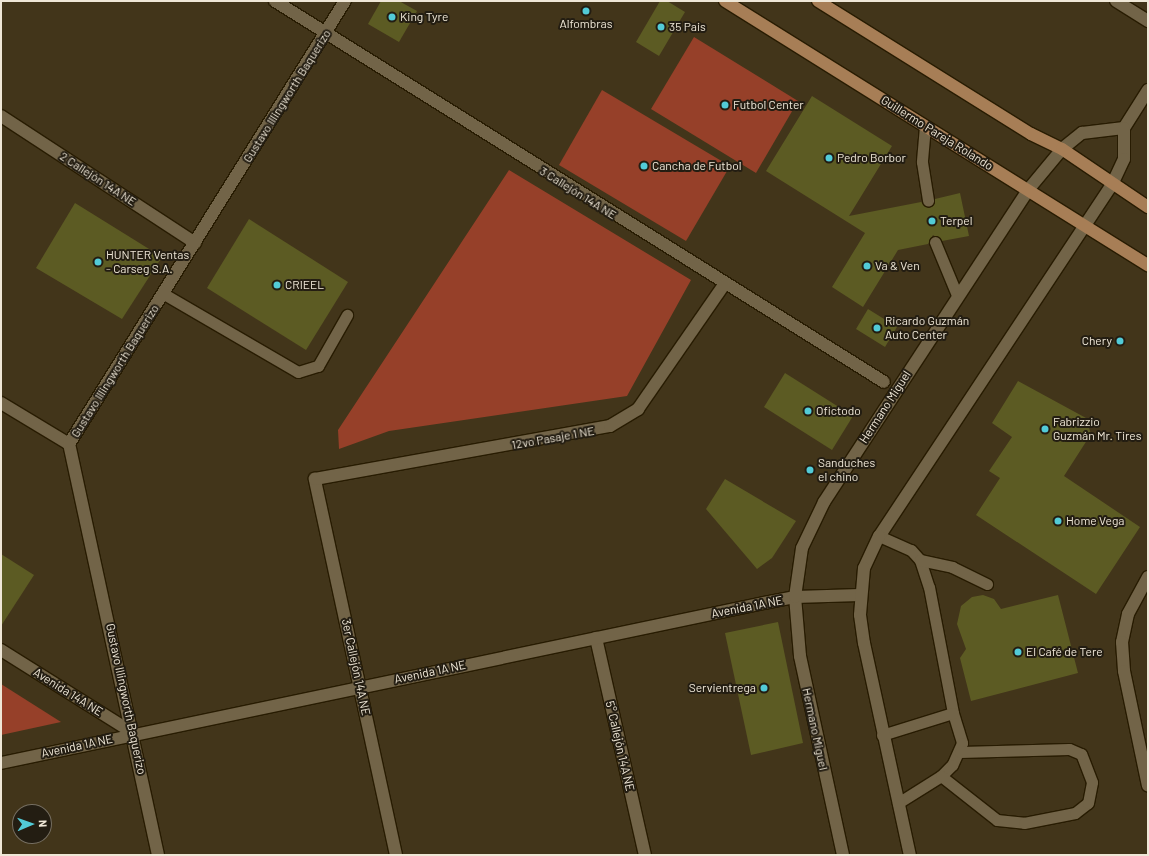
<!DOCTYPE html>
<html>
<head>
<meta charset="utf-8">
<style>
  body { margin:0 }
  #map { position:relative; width:1149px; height:856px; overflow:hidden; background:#42351a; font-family:Barlow,sans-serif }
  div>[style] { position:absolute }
  .green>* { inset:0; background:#964029 }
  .building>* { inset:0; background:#5c5b23 }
  .roads { filter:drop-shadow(1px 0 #281c02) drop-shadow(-1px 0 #281c02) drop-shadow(0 1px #281c02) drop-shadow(0 -1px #281c02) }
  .service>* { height:11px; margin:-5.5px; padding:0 5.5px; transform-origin:5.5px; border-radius:5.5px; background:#726448 }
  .minor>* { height:12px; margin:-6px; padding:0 6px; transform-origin:6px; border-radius:6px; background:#726448 }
  .tertiary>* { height:12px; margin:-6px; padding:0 6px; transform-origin:6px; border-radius:6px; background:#726448 }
  .primary>* { height:12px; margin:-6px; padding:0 6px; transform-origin:6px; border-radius:6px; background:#a77e56 }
  .dots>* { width:11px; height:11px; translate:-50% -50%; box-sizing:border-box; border:2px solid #231d12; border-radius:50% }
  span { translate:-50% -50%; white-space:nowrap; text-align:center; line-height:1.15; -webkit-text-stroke:4px #231d12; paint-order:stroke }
  .poi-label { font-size:12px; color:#efe7d7 }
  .left { translate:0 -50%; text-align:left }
  .right { translate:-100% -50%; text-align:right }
  .street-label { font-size:12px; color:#efe7d7 }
  .frame { position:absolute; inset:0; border:2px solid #efe7d7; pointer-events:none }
  .north { position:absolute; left:12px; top:804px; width:40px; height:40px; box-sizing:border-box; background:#231d12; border:1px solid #756e61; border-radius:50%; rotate:88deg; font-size:11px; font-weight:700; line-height:16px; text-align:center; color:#efe7d7 }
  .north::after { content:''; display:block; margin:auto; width:14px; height:18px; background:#52cbd7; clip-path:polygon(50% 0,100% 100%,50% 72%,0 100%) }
</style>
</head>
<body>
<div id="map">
  <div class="green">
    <i style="clip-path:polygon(694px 37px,798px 101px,756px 173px,651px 109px)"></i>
    <i style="clip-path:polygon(602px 90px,730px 166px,686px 241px,559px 165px)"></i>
    <i style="clip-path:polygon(509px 170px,691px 280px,627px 396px,389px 431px,339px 449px,338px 430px)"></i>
    <i style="clip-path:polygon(1px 684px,61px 722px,1px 735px)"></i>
  </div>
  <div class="building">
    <i style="clip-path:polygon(381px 1px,399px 1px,417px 11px,399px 42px,368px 24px)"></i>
    <i style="clip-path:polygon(660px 1px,667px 1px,685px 12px,659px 56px,636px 42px)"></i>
    <i style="clip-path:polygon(812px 96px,892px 146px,849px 216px,921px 202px,929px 208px,935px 199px,960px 193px,969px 236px,942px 241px,933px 235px,928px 244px,898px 250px,863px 307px,832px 287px,865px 233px,766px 171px)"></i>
    <i style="clip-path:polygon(75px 203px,162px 257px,122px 319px,36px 268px)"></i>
    <i style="clip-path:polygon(249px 219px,348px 282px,306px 350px,207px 288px)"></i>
    <i style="clip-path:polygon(868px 309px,897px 327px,885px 347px,856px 329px)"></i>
    <i style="clip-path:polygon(785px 373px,853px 416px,832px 450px,764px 407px)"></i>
    <i style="clip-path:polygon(1018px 381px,1086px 418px,1091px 434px,1064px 476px,1140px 527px,1096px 594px,976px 515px,1000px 478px,989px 471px,1012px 437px,992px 423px)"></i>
    <i style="clip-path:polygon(725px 479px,796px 521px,772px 558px,757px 569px,706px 509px)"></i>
    <i style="clip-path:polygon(1px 554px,34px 575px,1px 626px)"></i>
    <i style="clip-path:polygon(983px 595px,994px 599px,1001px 609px,1058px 595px,1078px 673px,971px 701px,960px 658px,966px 649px,957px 624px,961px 606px,972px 597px)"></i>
    <i style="clip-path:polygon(778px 622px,803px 743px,751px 755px,725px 633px)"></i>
  </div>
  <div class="roads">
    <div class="service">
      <i style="left:925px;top:126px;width:36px;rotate:95deg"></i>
      <i style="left:922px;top:162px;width:39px;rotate:81deg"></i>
      <i style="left:935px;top:242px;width:57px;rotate:67.5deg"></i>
      <i style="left:164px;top:294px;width:155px;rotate:30.2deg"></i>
      <i style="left:298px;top:372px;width:21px;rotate:-17deg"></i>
      <i style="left:318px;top:366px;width:59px;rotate:-60.4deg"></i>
      <i style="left:879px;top:536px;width:35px;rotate:24deg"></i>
      <i style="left:911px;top:550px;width:13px;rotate:48deg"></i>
      <i style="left:920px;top:560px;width:28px;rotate:72deg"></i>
      <i style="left:929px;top:587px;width:128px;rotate:79.2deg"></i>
      <i style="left:953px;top:713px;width:31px;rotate:73deg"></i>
      <i style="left:962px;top:743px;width:24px;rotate:114deg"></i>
      <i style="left:952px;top:765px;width:16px;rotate:135deg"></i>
      <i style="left:941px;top:776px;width:51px;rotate:147.9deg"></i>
      <i style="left:920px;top:560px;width:33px;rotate:12deg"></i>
      <i style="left:952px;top:567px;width:39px;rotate:26deg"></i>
      <i style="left:882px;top:735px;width:74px;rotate:-17.2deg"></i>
      <i style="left:941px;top:776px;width:71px;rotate:38.2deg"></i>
      <i style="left:997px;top:820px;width:27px;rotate:6deg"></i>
      <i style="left:1024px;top:823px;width:52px;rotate:-11.1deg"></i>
      <i style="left:1075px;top:813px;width:16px;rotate:-38deg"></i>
      <i style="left:1088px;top:803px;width:21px;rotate:-79deg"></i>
      <i style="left:1092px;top:782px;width:30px;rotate:-111deg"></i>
      <i style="left:1081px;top:754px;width:13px;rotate:-157deg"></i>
      <i style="left:1069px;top:749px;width:109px;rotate:178.4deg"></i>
    </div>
    <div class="minor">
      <i style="left:275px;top:1px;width:718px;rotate:32.03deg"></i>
      <i style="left:1116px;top:1px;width:38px;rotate:32deg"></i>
      <i style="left:1px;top:116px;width:232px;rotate:33.2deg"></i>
      <i style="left:1px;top:403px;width:79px;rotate:31.1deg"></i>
      <i style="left:1148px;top:577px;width:42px;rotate:118.4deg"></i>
      <i style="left:1128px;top:614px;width:29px;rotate:102deg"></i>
      <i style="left:1122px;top:642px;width:29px;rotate:86deg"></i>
      <i style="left:1124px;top:671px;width:117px;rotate:78.2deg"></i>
      <i style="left:596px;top:638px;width:222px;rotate:77.3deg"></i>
      <i style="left:1px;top:650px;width:158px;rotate:32.1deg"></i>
      <i style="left:1px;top:763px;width:780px;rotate:-11.84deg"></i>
      <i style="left:764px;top:603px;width:32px;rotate:-11deg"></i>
      <i style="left:795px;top:597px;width:65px;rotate:-1.8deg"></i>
      <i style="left:158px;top:855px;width:421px;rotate:-102.2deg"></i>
      <i style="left:69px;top:444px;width:522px;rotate:-58.08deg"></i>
      <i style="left:396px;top:855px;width:385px;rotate:-102.2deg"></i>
      <i style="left:315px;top:479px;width:300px;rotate:-10.2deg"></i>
      <i style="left:610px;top:426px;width:33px;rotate:-31deg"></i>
      <i style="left:638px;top:409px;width:151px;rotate:-55.3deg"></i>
    </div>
    <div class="tertiary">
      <i style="left:1124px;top:128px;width:45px;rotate:-57.7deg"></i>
      <i style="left:843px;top:855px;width:204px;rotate:-102.2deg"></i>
      <i style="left:800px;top:656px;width:59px;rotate:-94.8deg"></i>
      <i style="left:795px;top:597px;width:49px;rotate:-81.9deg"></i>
      <i style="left:802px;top:548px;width:51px;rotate:-64.4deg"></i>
      <i style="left:824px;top:502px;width:373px;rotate:-56.8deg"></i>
      <i style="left:1028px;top:190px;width:53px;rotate:-50.3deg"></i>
      <i style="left:1062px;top:149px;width:26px;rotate:-39deg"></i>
      <i style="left:1082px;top:133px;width:42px;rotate:-6.8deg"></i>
      <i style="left:1124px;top:128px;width:31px;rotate:90deg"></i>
      <i style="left:1124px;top:159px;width:26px;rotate:115deg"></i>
      <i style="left:1113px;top:183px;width:424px;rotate:123.5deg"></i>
      <i style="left:879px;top:536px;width:35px;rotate:115deg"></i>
      <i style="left:864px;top:568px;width:47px;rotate:94.9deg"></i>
      <i style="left:860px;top:615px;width:28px;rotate:82deg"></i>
      <i style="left:864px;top:643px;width:217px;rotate:77.8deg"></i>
    </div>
    <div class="primary">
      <i style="left:725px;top:1px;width:499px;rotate:32deg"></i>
      <i style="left:818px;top:1px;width:251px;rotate:32deg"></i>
      <i style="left:1031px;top:134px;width:34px;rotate:26deg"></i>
      <i style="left:1062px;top:149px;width:104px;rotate:34deg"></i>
    </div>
  </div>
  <div class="dots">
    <i style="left:586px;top:11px;background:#52cbd7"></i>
    <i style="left:392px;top:17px;background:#52cbd7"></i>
    <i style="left:661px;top:27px;background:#52cbd7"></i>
    <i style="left:725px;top:105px;background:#52cbd7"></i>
    <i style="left:829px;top:158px;background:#52cbd7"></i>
    <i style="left:644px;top:166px;background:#52cbd7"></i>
    <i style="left:932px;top:221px;background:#52cbd7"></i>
    <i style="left:98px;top:262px;background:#52cbd7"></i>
    <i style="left:867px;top:266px;background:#52cbd7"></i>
    <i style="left:277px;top:285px;background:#52cbd7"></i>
    <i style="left:877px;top:328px;background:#52cbd7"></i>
    <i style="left:1120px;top:341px;background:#52cbd7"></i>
    <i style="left:808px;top:411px;background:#52cbd7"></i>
    <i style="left:1045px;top:429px;background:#52cbd7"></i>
    <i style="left:810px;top:470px;background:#52cbd7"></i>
    <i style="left:1058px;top:521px;background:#52cbd7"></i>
    <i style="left:1018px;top:652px;background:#52cbd7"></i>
    <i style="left:764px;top:688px;background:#52cbd7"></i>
  </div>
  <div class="poi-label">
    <span class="left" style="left:400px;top:17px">King Tyre</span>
    <span style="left:586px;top:24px">Alfombras</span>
    <span class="left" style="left:669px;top:27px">35 Pais</span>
    <span class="left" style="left:733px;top:105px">Futbol Center</span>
    <span class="left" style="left:837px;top:158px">Pedro Borbor</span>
    <span class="left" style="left:652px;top:166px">Cancha de Futbol</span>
    <span class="left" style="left:940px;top:221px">Terpel</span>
    <span class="left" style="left:106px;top:262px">HUNTER Ventas<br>- Carseg S.A.</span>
    <span class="left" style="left:875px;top:266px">Va &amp; Ven</span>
    <span class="left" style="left:285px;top:285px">CRIEEL</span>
    <span class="left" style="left:885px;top:328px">Ricardo Guzmán<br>Auto Center</span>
    <span class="right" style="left:1112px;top:341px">Chery</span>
    <span class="left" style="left:816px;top:411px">Ofictodo</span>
    <span class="left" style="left:1053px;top:429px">Fabrizzio<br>Guzmán Mr. Tires</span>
    <span class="left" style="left:818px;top:470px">Sanduches<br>el chino</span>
    <span class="left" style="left:1066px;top:521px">Home Vega</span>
    <span class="left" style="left:1026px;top:652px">El Café de Tere</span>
    <span class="right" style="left:756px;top:688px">Servientrega</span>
  </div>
  <div class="street-label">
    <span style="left:287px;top:96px;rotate:-58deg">Gustavo Illingworth Baquerizo</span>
    <span style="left:937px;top:133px;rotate:32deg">Guillermo Pareja Rolando</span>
    <span style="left:98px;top:179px;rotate:33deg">2 Callejón 14A NE</span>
    <span style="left:578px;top:193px;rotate:32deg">3 Callejón 14A NE</span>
    <span style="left:115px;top:371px;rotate:-58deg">Gustavo Illingworth Baquerizo</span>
    <span style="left:885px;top:407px;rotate:-57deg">Hermano Miguel</span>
    <span style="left:553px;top:438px;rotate:-10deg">12vo Pasaje 1 NE</span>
    <span style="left:747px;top:607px;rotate:-11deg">Avenida 1A NE</span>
    <span style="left:356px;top:667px;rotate:78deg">3er Callejón 14A NE</span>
    <span style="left:430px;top:672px;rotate:-12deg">Avenida 1A NE</span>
    <span style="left:68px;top:692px;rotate:32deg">Avenida 14A NE</span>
    <span style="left:126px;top:699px;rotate:78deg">Gustavo Illingworth Baquerizo</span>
    <span style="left:815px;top:729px;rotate:78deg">Hermano Miguel</span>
    <span style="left:77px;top:746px;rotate:-12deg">Avenida 1A NE</span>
    <span style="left:620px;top:746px;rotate:77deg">5° Callejón 14A NE</span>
  </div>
  <div class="frame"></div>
  <div class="north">N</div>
</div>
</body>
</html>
